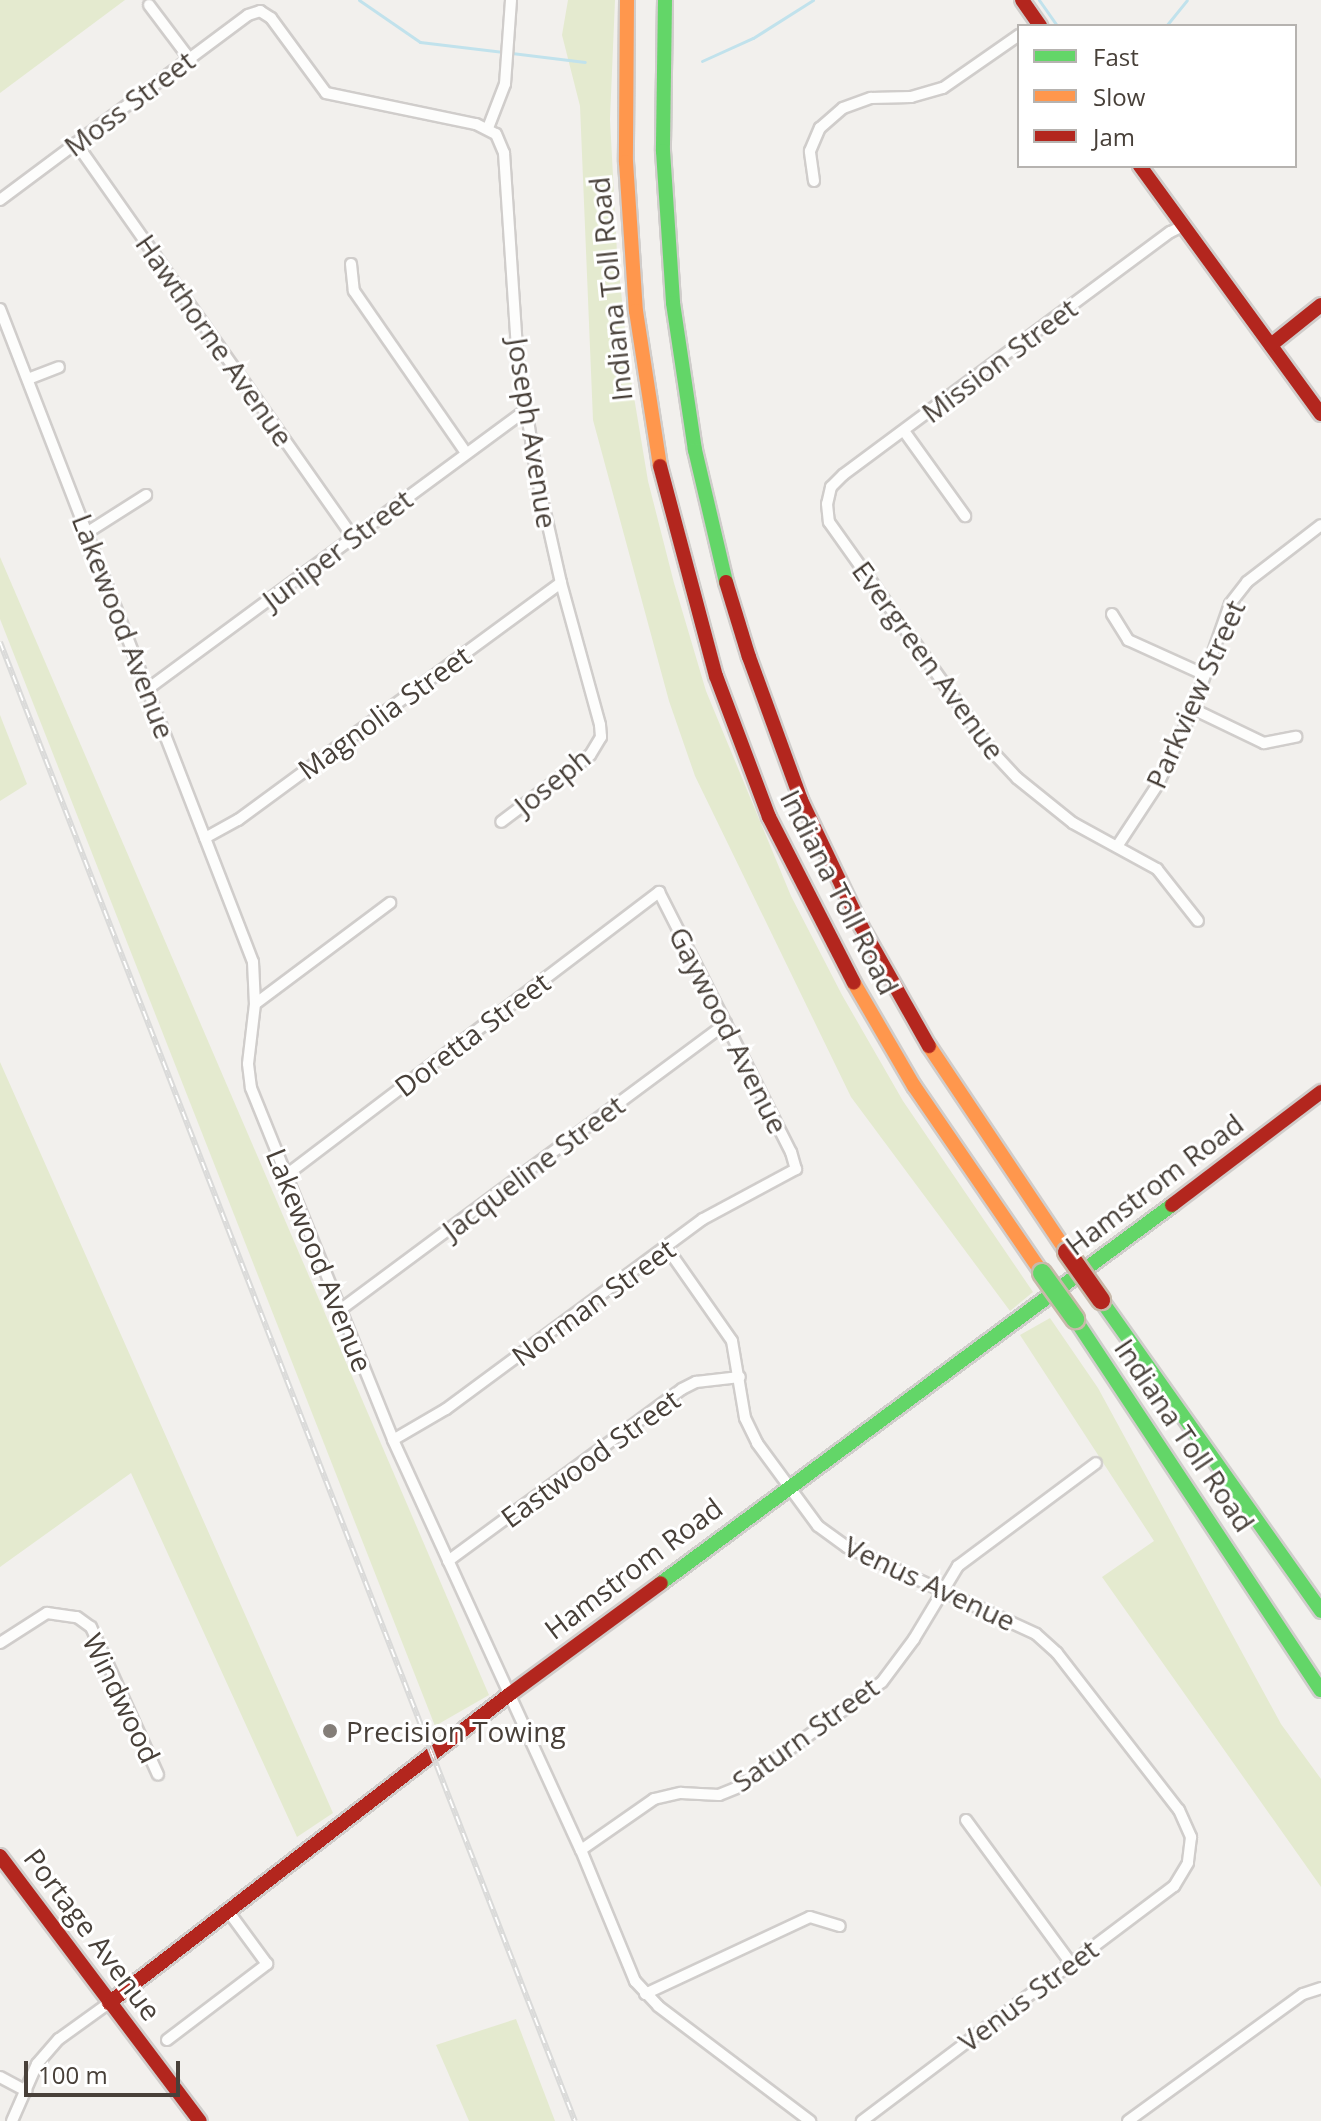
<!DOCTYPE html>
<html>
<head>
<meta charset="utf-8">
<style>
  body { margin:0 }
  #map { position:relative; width:1321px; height:2121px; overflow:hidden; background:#f2f0ed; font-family:"Open Sans",sans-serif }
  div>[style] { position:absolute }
  .green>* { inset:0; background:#e4eacf }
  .stream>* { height:3px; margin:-1.5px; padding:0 1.5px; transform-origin:1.5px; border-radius:1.5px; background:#c1e2ec }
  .roads { filter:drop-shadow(2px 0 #d0cdcb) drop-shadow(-2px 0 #d0cdcb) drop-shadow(0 2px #d0cdcb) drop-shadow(0 -2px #d0cdcb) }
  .street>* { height:10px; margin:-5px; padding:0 5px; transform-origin:5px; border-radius:5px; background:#fdfdfc }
  .fast>* { height:14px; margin:-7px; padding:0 7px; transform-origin:7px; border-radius:7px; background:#63d668 }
  .slow>* { height:14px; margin:-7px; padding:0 7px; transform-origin:7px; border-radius:7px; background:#ff974d }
  .jam>* { height:14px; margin:-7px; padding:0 7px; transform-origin:7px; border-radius:7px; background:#b3261e }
  .rail>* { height:6px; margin-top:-3px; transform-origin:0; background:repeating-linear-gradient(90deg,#fff 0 9px,#dadad9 0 18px); box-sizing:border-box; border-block:2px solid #dadad9 }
  .bridges { filter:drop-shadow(2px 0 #c8b9aa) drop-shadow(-2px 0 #c8b9aa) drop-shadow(0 2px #c8b9aa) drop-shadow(0 -2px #c8b9aa) }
  .fast-bridge>* { height:18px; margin:-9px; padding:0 9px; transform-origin:9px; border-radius:9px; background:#63d668 }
  .jam-bridge>* { height:18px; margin:-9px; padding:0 9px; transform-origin:9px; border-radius:9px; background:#b3261e }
  .dots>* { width:22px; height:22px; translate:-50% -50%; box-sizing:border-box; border:4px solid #fff; border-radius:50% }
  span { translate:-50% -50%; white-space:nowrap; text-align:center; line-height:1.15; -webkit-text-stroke:6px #fff; paint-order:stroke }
  .street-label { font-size:28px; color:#484039 }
  .poi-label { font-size:28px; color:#484039 }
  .left { translate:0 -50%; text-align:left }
  .legend { position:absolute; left:1017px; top:24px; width:280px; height:144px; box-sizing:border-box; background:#fff; border:2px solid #b6b3b0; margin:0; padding:10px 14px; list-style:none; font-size:24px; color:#484039 }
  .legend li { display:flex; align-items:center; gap:16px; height:40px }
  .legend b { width:40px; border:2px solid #b6b3b0 }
  .scale { position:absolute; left:24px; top:2061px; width:156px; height:36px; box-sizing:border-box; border:4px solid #484039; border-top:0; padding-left:10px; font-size:24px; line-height:28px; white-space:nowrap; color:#484039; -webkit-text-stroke:6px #fff; paint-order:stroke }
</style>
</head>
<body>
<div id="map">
  <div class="green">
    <i style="clip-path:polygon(0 0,125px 0,0 93px)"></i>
    <i style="clip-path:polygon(568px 0,615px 0,610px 119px,617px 253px,629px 367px,648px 481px,674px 583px,706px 691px,791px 896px,842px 995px,903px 1101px,1033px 1292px,1010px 1311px,851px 1097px,695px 776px,669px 701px,593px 420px,580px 106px,562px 35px)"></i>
    <i style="clip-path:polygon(0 557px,489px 1695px,435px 1726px,0 619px)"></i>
    <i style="clip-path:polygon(0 715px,27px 784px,0 801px)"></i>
    <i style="clip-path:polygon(0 1062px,333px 1813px,297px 1837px,131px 1473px,0 1567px)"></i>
    <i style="clip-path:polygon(1050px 1318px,1098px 1388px,1281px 1724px,1321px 1779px,1321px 1887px,1102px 1577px,1154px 1541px,1020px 1335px)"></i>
    <i style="clip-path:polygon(516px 2019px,555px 2121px,469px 2121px,436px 2045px)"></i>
  </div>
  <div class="stream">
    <i style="left:359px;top:0;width:74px;rotate:34.5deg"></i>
    <i style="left:420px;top:42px;width:166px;rotate:6.9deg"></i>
    <i style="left:1039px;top:0;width:32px;rotate:55deg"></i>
    <i style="left:1166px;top:26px;width:33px;rotate:-51deg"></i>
    <i style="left:702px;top:61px;width:56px;rotate:-24.3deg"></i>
    <i style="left:753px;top:38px;width:71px;rotate:-32.3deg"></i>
  </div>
  <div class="roads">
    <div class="street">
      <i style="left:149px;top:5px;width:66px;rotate:53deg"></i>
      <i style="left:488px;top:128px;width:47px;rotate:-68.9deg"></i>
      <i style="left:505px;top:84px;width:84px;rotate:-85.9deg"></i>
      <i style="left:76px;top:143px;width:482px;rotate:54.9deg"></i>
      <i style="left:814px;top:181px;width:30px;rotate:-98deg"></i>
      <i style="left:810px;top:151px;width:25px;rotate:-67deg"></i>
      <i style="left:820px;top:128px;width:30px;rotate:-41deg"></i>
      <i style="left:843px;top:108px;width:30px;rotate:-20deg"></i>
      <i style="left:871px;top:98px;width:40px;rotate:-1.4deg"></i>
      <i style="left:911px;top:97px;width:33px;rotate:-16deg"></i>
      <i style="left:943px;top:88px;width:93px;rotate:-34.9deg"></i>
      <i style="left:0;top:200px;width:309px;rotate:-36.7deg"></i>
      <i style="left:248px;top:15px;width:13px;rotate:-18deg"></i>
      <i style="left:260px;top:11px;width:13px;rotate:32deg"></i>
      <i style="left:271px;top:18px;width:93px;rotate:53.7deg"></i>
      <i style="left:326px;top:93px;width:153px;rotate:11.7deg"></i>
      <i style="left:476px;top:124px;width:22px;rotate:27deg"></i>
      <i style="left:496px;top:134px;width:21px;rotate:67deg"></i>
      <i style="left:504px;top:153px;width:197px;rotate:86.2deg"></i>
      <i style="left:517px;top:350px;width:123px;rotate:81.1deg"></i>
      <i style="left:536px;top:472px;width:114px;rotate:77.3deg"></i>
      <i style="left:561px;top:583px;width:147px;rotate:74.6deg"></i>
      <i style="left:600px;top:725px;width:12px;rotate:85deg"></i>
      <i style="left:601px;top:737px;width:21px;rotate:121deg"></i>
      <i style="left:590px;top:755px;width:111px;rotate:143deg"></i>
      <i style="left:1183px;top:226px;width:14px;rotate:155deg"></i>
      <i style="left:1170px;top:232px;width:407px;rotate:143.4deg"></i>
      <i style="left:843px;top:475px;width:17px;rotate:135deg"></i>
      <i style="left:831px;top:487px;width:17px;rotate:103deg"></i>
      <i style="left:827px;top:504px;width:18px;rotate:84deg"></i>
      <i style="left:829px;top:522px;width:280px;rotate:54.6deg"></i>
      <i style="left:991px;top:750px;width:38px;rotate:47deg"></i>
      <i style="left:1017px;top:778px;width:72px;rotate:38.8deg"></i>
      <i style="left:1073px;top:823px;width:96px;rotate:28.7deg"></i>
      <i style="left:1157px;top:869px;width:66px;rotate:51.7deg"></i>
      <i style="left:351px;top:264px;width:27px;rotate:84deg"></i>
      <i style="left:354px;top:291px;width:197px;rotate:55.3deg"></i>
      <i style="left:0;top:309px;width:700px;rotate:68.82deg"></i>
      <i style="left:253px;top:962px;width:42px;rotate:87.3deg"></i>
      <i style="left:255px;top:1004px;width:60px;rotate:96.7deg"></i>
      <i style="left:248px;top:1064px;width:24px;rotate:83deg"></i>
      <i style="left:251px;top:1088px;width:380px;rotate:68deg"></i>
      <i style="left:393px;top:1440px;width:451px;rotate:65.4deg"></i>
      <i style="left:581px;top:1850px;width:142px;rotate:67.6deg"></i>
      <i style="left:635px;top:1981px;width:34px;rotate:47deg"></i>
      <i style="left:658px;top:2006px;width:191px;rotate:37.1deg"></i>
      <i style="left:28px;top:379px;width:33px;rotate:-21deg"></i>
      <i style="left:904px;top:431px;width:105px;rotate:54.3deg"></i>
      <i style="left:88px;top:532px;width:69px;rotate:-32.5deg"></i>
      <i style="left:1112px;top:614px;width:31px;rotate:58deg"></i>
      <i style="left:1128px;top:640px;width:82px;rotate:24.4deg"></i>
      <i style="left:149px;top:688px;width:467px;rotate:-36.4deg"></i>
      <i style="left:1193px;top:709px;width:79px;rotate:25.6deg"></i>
      <i style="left:1264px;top:743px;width:33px;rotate:-11deg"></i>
      <i style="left:205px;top:838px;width:38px;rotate:-29deg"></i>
      <i style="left:238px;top:820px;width:401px;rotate:-36.3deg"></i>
      <i style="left:1118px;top:845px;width:73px;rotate:-56.7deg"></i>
      <i style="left:1158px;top:784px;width:83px;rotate:-65deg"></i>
      <i style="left:1193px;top:709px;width:111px;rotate:-70.6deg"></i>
      <i style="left:1230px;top:604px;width:28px;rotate:-52deg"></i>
      <i style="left:1247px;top:582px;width:93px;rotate:-37.6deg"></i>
      <i style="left:255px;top:1004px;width:169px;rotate:-36.8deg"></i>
      <i style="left:285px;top:1176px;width:470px;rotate:-37.2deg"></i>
      <i style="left:659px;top:892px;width:292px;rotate:63.1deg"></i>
      <i style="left:791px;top:1152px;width:18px;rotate:74deg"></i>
      <i style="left:796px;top:1169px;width:106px;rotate:151.7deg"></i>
      <i style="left:703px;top:1219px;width:320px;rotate:143.5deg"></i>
      <i style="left:446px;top:1409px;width:61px;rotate:149.7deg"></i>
      <i style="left:667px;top:1248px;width:113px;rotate:55deg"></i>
      <i style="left:732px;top:1341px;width:78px;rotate:80.4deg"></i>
      <i style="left:745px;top:1418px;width:28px;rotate:64deg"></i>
      <i style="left:757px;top:1443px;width:103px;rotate:53.7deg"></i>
      <i style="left:818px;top:1526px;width:36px;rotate:36deg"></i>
      <i style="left:847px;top:1547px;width:208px;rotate:24.7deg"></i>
      <i style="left:1036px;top:1634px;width:28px;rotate:42deg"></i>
      <i style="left:1057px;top:1653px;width:199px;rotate:52.2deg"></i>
      <i style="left:1179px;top:1810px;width:30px;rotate:66deg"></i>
      <i style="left:1191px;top:1837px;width:26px;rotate:97deg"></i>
      <i style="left:1188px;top:1863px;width:27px;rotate:121deg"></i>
      <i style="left:1174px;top:1886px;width:391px;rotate:143deg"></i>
      <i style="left:340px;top:1310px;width:481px;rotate:-36.6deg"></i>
      <i style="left:448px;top:1561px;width:290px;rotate:-36.3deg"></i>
      <i style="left:682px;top:1389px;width:16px;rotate:-27deg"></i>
      <i style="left:696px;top:1382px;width:44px;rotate:-6.5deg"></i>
      <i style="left:0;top:1643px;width:56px;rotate:-32.6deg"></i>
      <i style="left:47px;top:1613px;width:30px;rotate:8deg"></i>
      <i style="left:77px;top:1617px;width:17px;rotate:36deg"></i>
      <i style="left:91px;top:1627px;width:162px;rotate:65.6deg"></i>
      <i style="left:966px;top:1820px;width:176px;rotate:53.8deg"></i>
      <i style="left:581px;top:1850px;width:89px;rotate:-34.9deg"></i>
      <i style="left:654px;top:1799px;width:28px;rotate:-13deg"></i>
      <i style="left:681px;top:1793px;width:38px;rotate:3deg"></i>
      <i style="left:719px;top:1795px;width:18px;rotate:-22deg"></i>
      <i style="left:736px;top:1788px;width:180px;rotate:-36deg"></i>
      <i style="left:882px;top:1682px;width:54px;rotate:-53.3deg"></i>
      <i style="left:914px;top:1639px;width:85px;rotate:-58.9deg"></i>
      <i style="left:958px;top:1566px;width:172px;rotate:-36.7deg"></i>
      <i style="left:645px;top:1994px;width:182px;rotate:-25deg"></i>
      <i style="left:810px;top:1917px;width:31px;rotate:17deg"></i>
      <i style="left:167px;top:2040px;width:126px;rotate:-37.2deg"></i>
      <i style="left:267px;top:1964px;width:66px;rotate:-126.3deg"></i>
      <i style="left:0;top:2077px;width:30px;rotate:28deg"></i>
      <i style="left:12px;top:2121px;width:62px;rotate:-66.3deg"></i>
      <i style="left:37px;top:2064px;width:33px;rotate:-49deg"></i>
      <i style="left:59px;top:2039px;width:62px;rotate:-35.8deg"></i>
      <i style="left:1128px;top:2121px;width:216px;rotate:-36deg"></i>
      <i style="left:1303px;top:1994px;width:19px;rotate:-18deg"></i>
    </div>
    <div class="fast">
      <i style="left:665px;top:0;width:151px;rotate:90.8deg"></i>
      <i style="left:663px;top:151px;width:152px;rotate:86.2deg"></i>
      <i style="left:673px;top:303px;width:149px;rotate:81.5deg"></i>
      <i style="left:695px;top:450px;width:136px;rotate:76.8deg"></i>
      <i style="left:1101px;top:1300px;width:381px;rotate:54.7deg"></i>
      <i style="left:1075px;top:1319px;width:445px;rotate:56.5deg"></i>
      <i style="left:661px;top:1583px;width:636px;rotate:-36.49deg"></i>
    </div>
    <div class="slow">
      <i style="left:627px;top:0;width:162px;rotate:90.4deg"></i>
      <i style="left:626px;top:162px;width:149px;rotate:86.2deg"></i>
      <i style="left:636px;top:311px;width:157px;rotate:81.2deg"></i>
      <i style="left:854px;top:983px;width:119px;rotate:59.8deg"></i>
      <i style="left:914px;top:1086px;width:227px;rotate:55.6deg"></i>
      <i style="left:929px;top:1046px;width:248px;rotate:56.2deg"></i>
    </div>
    <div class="jam">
      <i style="left:1022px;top:0;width:32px;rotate:55deg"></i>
      <i style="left:1140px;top:166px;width:307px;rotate:53.9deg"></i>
      <i style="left:1271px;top:345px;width:64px;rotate:-38.7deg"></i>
      <i style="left:660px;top:466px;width:217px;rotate:75.1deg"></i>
      <i style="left:716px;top:676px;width:151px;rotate:69.4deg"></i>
      <i style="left:769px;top:817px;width:186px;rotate:62.9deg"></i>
      <i style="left:726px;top:582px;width:78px;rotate:73deg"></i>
      <i style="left:749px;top:657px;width:152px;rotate:70deg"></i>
      <i style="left:801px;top:800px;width:140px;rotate:64.5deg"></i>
      <i style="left:861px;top:926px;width:138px;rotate:60.5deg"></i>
      <i style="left:1172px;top:1205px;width:187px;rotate:-37.2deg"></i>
      <i style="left:0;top:1856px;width:332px;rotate:53deg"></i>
      <i style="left:109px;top:2003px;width:506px;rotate:-37.62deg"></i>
      <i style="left:510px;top:1694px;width:187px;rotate:-36.3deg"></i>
    </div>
  </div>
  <div class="rail">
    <i style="left:0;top:642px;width:1587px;rotate:68.76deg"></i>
  </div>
  <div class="bridges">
    <div class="fast-bridge">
      <i style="left:1042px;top:1273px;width:57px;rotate:54.3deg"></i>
    </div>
    <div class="jam-bridge">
      <i style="left:1067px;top:1252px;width:59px;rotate:54.7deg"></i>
    </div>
  </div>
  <div class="dots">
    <i style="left:330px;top:1731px;background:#847e78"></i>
  </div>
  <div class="street-label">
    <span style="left:129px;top:103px;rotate:-37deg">Moss Street</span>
    <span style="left:610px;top:289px;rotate:-96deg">Indiana Toll Road</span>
    <span style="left:215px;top:340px;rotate:55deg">Hawthorne Avenue</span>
    <span style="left:999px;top:360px;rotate:-37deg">Mission Street</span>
    <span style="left:533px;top:433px;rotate:81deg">Joseph Avenue</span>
    <span style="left:337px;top:549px;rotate:-37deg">Juniper Street</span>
    <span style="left:124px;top:626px;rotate:69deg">Lakewood Avenue</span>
    <span style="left:929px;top:660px;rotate:54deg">Evergreen Avenue</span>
    <span style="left:1195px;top:694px;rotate:-66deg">Parkview Street</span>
    <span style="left:384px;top:712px;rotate:-36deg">Magnolia Street</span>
    <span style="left:552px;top:781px;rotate:-39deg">Joseph</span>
    <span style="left:840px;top:892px;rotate:63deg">Indiana Toll Road</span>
    <span style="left:729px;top:1030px;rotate:63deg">Gaywood Avenue</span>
    <span style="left:472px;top:1034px;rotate:-37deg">Doretta Street</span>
    <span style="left:533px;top:1167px;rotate:-37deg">Jacqueline Street</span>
    <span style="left:1154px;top:1184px;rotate:-37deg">Hamstrom Road</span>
    <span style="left:320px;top:1260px;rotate:68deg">Lakewood Avenue</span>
    <span style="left:593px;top:1302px;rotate:-36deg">Norman Street</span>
    <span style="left:1185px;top:1435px;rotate:56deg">Indiana Toll Road</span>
    <span style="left:590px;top:1458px;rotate:-36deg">Eastwood Street</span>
    <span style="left:633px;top:1568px;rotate:-37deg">Hamstrom Road</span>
    <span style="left:930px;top:1583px;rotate:25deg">Venus Avenue</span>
    <span style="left:122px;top:1698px;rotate:64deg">Windwood</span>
    <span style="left:805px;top:1734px;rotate:-36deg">Saturn Street</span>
    <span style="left:93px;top:1934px;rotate:53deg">Portage Avenue</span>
    <span style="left:1028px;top:1995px;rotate:-37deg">Venus Street</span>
  </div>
  <div class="poi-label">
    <span class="left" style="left:346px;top:1731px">Precision Towing</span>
  </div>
  <ul class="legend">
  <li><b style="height:10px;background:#63d668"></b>Fast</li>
  <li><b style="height:10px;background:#ff974d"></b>Slow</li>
  <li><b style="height:10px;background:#b3261e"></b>Jam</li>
  </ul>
  <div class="scale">100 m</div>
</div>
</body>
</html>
